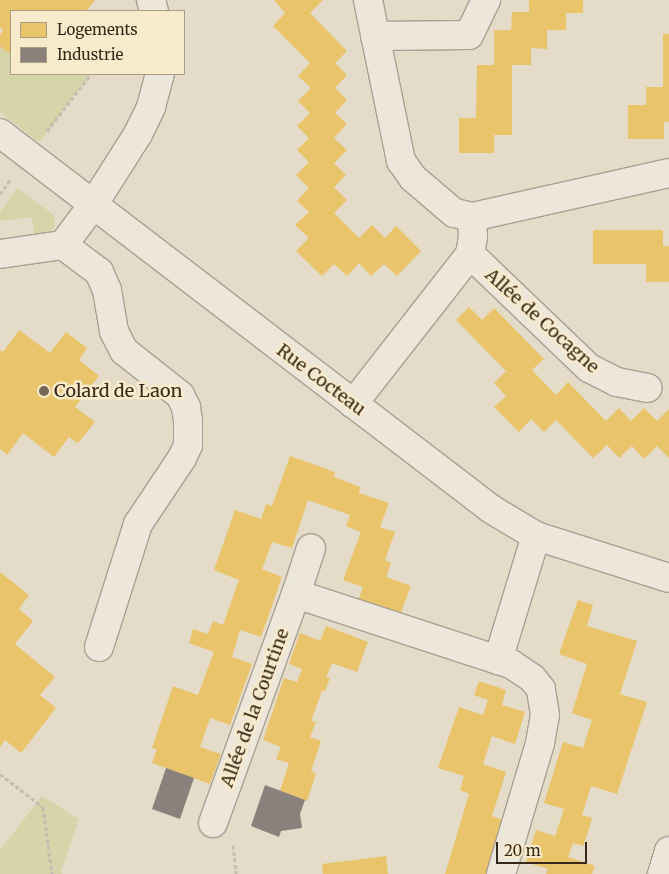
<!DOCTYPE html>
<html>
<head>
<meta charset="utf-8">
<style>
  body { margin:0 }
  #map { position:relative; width:669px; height:874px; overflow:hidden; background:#e4dcc8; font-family:Merriweather,serif }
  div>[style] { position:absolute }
  .green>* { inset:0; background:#d5d5a9 }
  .homes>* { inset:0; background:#e9c46a }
  .industry>* { inset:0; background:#8a817c }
  .path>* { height:3px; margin-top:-1.5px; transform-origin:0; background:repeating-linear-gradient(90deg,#c4bdb2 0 4px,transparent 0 6.5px) }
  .roads { filter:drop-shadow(1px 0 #a9a092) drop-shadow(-1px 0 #a9a092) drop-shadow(0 1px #a9a092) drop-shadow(0 -1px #a9a092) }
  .minor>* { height:28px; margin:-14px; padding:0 14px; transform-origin:14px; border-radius:14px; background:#ece6db }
  .dots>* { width:14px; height:14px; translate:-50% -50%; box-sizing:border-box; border:2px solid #f8ebcb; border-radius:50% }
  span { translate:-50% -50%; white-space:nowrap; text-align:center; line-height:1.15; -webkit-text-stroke:5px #f8ebcb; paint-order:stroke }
  .street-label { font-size:18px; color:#37281a }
  .poi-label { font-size:18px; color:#37281a }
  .left { translate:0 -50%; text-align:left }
  .legend { position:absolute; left:10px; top:10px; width:175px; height:65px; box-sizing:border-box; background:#f8ebcb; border:1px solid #ab9d84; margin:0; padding:6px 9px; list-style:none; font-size:15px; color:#37281a }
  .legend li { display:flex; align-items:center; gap:10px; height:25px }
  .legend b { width:25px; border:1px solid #ab9d84 }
  .scale { position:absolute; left:496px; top:842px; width:91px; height:22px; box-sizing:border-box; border:2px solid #37281a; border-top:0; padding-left:6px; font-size:15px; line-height:18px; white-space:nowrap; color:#37281a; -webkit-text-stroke:4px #f8ebcb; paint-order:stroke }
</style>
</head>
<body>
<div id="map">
  <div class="green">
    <i style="clip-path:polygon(0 46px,11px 55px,11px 74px,91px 74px,39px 142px,0 112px)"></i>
    <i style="clip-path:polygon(17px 188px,54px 215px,55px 226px,46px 236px,35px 239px,32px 217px,0 221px,0 212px)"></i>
    <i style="clip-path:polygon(42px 796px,79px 819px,61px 871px,62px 874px,0 874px,0 850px)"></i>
  </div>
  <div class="homes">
    <i style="clip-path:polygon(0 0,95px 0,87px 10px,90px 11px,11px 11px,11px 55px,0 46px,0 35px,3px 30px,0 27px)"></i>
    <i style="clip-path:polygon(274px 0,323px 0,310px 13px,347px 51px,335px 63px,347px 75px,335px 88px,347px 100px,335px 113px,347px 124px,334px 138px,347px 150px,334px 163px,346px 175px,334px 187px,347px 200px,334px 213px,359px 238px,372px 225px,385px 238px,396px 226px,421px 251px,397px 276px,384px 264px,371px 276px,359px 263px,347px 276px,334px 264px,322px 276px,296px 251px,309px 238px,295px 225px,309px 212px,297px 201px,309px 188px,296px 175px,309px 162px,297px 150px,309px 138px,297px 126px,310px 113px,298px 101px,311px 88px,298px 76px,310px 63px,273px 26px,285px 13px)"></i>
    <i style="clip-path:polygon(529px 0,583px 0,583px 13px,566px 13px,566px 30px,547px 30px,547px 49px,531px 48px,531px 65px,512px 65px,512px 135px,494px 135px,494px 153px,459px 153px,459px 118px,476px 118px,477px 65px,494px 65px,494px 30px,511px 30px,512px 12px,529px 12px)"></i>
    <i style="clip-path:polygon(663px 34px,669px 34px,669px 122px,664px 122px,664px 139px,628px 139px,628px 105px,646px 105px,646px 87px,663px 87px)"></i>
    <i style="clip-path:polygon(593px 230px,663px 230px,663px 246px,669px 246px,669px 282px,646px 282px,646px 264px,593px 264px)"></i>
    <i style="clip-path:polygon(469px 307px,482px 320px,494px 308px,544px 359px,532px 370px,556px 395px,568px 382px,606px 421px,619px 408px,631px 421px,644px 408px,657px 421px,669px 409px,669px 458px,657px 446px,644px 459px,632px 446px,619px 458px,607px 445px,593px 458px,556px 420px,544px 432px,531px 419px,519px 432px,494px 407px,506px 396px,494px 383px,506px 371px,456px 320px)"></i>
    <i style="clip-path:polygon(19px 330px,50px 353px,66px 332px,87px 348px,79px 360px,99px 376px,75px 407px,95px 422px,78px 443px,69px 437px,54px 457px,23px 433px,7px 455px,0 449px,0 350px,3px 352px)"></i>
    <i style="clip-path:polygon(290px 456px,335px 472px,334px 477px,360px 487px,359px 493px,389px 503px,380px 527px,395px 532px,385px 560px,391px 563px,386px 577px,411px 586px,400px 615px,358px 601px,363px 587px,343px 580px,361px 532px,346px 526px,350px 515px,308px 500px,292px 548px,272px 542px,262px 569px,282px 577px,261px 637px,240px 630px,232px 657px,252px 664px,230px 725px,210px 718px,200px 747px,221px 754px,210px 784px,152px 763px,157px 749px,152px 748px,173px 686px,198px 695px,214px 652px,189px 643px,193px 629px,208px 634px,213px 621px,223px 625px,239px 580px,214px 570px,235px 510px,261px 519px,266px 504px,272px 506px)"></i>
    <i style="clip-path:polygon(0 572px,29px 595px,19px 609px,33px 621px,15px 644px,55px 677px,40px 695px,56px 708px,21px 753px,5px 740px,0 747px)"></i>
    <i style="clip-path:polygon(578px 600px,593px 605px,587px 626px,637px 641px,620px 694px,647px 702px,617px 794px,591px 786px,582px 815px,592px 818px,588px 832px,583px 846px,573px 843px,568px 857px,595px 866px,592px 874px,546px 874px,548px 869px,526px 862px,536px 830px,555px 836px,564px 809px,544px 803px,563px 742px,583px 748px,592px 720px,572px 713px,587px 664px,559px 654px)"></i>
    <i style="clip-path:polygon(326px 626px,368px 642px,357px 672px,332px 663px,326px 677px,330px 678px,325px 691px,322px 691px,311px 721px,316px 722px,310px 737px,321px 741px,311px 771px,316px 774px,307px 801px,280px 791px,289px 763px,276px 759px,281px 747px,263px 740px,284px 678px,297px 682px,302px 669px,289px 664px,300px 633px,320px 641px)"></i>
    <i style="clip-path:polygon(479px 681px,506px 690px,502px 705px,525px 712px,515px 744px,492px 736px,483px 764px,506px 772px,492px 816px,503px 820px,486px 874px,445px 874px,469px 794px,460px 790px,464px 776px,438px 768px,459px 707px,483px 715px,488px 700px,474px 695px)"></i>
    <i style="clip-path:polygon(386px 856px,388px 874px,323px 874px,322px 864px)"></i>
  </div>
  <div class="industry">
    <i style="clip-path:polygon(166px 768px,194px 778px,180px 819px,152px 809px)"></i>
    <i style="clip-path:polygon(265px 785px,305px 800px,300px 814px,302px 828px,281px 831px,279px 837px,251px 826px)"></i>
  </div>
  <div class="path">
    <i style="left:47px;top:131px;width:72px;rotate:-52.3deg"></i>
    <i style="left:0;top:194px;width:19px;rotate:-55deg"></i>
    <i style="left:0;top:774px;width:54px;rotate:37.5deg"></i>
    <i style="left:43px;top:807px;width:68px;rotate:82.3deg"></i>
    <i style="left:233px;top:845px;width:29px;rotate:84deg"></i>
  </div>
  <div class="roads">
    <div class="minor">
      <i style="left:151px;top:0;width:11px;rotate:75deg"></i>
      <i style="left:375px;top:36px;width:94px;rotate:-0.6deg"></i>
      <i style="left:469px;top:35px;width:39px;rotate:-64deg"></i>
      <i style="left:0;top:133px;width:618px;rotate:37.44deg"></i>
      <i style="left:491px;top:509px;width:52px;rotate:31deg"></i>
      <i style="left:536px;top:536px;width:139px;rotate:17.5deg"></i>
      <i style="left:472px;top:217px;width:202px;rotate:-12.6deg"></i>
      <i style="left:0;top:254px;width:64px;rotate:-8.1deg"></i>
      <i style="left:470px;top:254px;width:165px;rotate:43.8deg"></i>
      <i style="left:589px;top:368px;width:31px;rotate:27deg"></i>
      <i style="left:617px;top:382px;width:31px;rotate:11deg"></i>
      <i style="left:353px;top:404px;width:190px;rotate:-52deg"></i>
      <i style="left:470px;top:254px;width:17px;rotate:-80deg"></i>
      <i style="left:473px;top:237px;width:20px;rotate:-93deg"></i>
      <i style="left:472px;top:217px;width:18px;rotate:-167deg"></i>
      <i style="left:454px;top:213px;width:54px;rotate:-139.5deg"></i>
      <i style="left:413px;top:178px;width:21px;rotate:-125deg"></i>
      <i style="left:401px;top:161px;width:164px;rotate:-101.6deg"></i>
      <i style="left:296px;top:594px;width:48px;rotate:-71.9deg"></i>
      <i style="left:99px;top:647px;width:129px;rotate:-72.4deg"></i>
      <i style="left:138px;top:524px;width:79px;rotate:-56.3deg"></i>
      <i style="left:182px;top:458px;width:14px;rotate:-65deg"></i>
      <i style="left:188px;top:445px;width:24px;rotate:-90deg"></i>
      <i style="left:188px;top:421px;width:14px;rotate:-98deg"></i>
      <i style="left:186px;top:407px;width:13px;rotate:-117deg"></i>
      <i style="left:180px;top:395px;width:71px;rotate:-141.8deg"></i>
      <i style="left:124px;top:351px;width:22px;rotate:-117deg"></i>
      <i style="left:114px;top:331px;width:42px;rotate:-99.7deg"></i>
      <i style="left:107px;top:290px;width:20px;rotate:-114deg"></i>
      <i style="left:99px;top:272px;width:45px;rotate:-143.1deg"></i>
      <i style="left:63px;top:245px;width:50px;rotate:-53.1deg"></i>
      <i style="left:93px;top:205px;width:84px;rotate:-57.6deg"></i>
      <i style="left:138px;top:134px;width:30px;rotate:-64deg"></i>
      <i style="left:151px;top:107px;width:34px;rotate:-75deg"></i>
      <i style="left:213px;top:823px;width:244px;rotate:-70.1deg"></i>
      <i style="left:296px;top:594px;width:213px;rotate:18.1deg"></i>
      <i style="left:501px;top:874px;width:137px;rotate:-73.4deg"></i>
      <i style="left:540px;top:743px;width:28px;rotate:-80deg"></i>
      <i style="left:545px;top:715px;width:26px;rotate:-99deg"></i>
      <i style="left:541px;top:689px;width:14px;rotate:-129deg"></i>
      <i style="left:532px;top:678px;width:25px;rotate:-146deg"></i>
      <i style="left:511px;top:664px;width:14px;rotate:-163deg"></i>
      <i style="left:498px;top:660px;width:130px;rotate:-73deg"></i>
      <i style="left:662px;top:874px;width:24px;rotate:-73deg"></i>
    </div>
  </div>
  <div class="dots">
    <i style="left:44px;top:391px;background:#746757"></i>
  </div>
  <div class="street-label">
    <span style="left:542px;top:321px;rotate:42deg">Allée de Cocagne</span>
    <span style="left:321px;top:380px;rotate:37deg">Rue Cocteau</span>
    <span style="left:255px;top:708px;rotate:-70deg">Allée de la Courtine</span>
  </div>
  <div class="poi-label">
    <span class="left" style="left:54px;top:391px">Colard de Laon</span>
  </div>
  <ul class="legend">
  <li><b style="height:14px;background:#e9c46a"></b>Logements</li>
  <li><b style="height:14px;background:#8a817c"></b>Industrie</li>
  </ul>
  <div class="scale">20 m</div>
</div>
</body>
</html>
